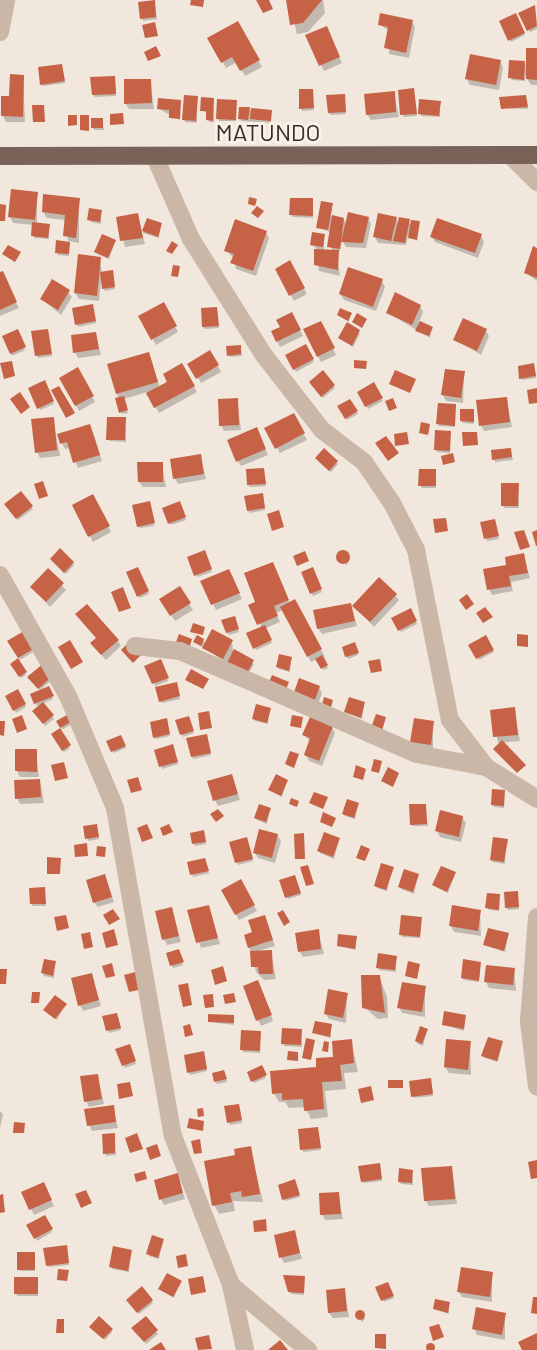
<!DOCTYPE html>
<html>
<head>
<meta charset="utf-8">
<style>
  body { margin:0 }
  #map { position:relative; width:537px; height:1350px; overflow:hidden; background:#f2e7dc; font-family:Barlow,sans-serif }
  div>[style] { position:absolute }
  .shadow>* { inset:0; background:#0003 }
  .building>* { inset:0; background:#c66246 }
  .round { border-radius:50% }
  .minor>* { height:18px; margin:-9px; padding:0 9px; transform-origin:9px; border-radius:9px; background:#cab7a8 }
  .major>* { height:18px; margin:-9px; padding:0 9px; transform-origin:9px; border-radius:9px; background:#796359 }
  span { translate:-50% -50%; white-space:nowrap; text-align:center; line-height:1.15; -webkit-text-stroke:6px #faf1e8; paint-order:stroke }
  .street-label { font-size:24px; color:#372c28 }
</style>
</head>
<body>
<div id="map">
  <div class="shadow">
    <i style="clip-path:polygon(289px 0,323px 0,325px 13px,308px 32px,297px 34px)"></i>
    <i style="clip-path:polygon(155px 5px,157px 19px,143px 21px,142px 18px)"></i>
    <i style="clip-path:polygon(534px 7px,537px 29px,530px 32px,521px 13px)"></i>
    <i style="clip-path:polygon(516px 15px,525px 35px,511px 42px,501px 22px)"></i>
    <i style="clip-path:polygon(412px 22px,415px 27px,409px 58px,389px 54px,389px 31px,379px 24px)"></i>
    <i style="clip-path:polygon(238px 23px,262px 67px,245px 76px,237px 62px,226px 68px,209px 39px)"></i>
    <i style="clip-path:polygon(329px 34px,342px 63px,324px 71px,321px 65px)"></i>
    <i style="clip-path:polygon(537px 50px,537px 85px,531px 85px,525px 75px,525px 81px,511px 80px,524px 62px,527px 68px)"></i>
    <i style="clip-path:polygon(500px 62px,503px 67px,499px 90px,470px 85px,467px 79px)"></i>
    <i style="clip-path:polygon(62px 68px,65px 83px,43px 86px,42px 84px)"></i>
    <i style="clip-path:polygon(23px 76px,25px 122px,6px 122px,3px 116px)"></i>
    <i style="clip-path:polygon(115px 80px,116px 96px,95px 97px,93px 94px)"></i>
    <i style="clip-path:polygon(150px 80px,154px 109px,129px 109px,126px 104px)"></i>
    <i style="clip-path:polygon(312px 91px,314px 110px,302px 111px,301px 108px)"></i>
    <i style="clip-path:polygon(414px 92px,417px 116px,404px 117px,402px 114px)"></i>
    <i style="clip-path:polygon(394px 93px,399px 117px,371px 120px,367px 114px)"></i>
    <i style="clip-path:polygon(344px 96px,346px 114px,331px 115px,329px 113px)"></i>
    <i style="clip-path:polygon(525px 97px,528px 109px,502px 108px)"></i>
    <i style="clip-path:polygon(197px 98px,197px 123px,185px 122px,184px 119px)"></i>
    <i style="clip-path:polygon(213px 100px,214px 122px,209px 122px,208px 113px,202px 111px)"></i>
    <i style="clip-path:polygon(180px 101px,180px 120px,159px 109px)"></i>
    <i style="clip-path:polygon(235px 102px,236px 121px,219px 121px,218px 118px)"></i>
    <i style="clip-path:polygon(440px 103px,440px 117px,421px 116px,420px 113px)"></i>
    <i style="clip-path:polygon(240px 109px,271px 112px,271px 123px,241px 121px)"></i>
    <i style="clip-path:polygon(102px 120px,104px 130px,94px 130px,93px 128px)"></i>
    <i style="clip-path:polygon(37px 193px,37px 225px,49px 226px,49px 239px,34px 238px,34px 225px,13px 223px,10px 217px)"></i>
    <i style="clip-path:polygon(79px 200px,79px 243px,68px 241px,66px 220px,47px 218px,43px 212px)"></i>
    <i style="clip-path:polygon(312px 200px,313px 218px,293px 217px,291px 215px)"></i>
    <i style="clip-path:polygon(332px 204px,331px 217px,343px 219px,347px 225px,368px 218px,371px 224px,366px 248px,346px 247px,342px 240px,340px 251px,336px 250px,340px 276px,319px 271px,316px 248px,312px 245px,324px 236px,324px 252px,332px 252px,331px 232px,318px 228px)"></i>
    <i style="clip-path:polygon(101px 212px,101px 224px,91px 222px,89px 220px)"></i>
    <i style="clip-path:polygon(137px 215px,145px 244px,125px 247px,118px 218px)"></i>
    <i style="clip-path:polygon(396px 219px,399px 224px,419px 223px,417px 241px,408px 235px,406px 245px,378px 243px,375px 237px)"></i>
    <i style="clip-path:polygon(148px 220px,161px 225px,159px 238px,143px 233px)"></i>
    <i style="clip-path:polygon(266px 232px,269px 238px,256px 276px,236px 269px,234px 258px,226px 251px)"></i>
    <i style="clip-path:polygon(481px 236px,484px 242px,478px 258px,435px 242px,432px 237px)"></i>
    <i style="clip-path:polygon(115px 242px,109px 259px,97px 254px,96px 251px)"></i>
    <i style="clip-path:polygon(69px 243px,69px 256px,58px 255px,57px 252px)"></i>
    <i style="clip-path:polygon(537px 250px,537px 281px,526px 273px)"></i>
    <i style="clip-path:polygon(100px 259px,102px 273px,113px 274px,115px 289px,105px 291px,101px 280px,99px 301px,79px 299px,75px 293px)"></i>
    <i style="clip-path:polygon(290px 263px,307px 294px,294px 301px,277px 269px)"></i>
    <i style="clip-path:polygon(0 274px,19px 308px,0 316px)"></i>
    <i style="clip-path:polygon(382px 281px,385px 287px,376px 311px,344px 300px,340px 294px)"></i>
    <i style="clip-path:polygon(68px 292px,72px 297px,61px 315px,42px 299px)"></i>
    <i style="clip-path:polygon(163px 304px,178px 332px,156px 345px,140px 316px)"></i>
    <i style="clip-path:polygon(420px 306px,423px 312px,419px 322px,432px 328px,430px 338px,388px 313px)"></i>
    <i style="clip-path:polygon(93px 309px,96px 323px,78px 327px,77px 324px)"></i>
    <i style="clip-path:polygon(216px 309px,219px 328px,205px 329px,203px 327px)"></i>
    <i style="clip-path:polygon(351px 314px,348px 325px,360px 333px,353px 347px,340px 338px,349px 322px,339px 315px)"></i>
    <i style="clip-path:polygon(295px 320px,303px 336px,280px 347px,277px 341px,282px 328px)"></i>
    <i style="clip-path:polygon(324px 328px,336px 355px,321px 362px,318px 356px)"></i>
    <i style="clip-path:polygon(17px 331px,25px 350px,12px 356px,4px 337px)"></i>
    <i style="clip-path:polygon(47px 331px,52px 356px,38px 358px,37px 356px)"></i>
    <i style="clip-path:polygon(486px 331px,489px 336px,481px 355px,455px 339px)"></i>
    <i style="clip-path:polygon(95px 334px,101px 355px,78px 358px,75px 352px)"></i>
    <i style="clip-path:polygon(305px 347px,314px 362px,296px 372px,287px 356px)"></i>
    <i style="clip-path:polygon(241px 349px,242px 356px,230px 357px,229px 355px)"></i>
    <i style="clip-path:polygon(210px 352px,221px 372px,201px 383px,190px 364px)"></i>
    <i style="clip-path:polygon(151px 359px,160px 388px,182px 366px,197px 392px,159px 413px,147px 392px,124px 399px,128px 413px,122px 414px,110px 365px)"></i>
    <i style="clip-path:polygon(534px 365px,536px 378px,522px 380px,521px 378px)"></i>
    <i style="clip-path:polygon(77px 370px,95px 402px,79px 411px,61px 378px)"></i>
    <i style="clip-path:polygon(323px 373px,335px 388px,323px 398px,311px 382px)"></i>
    <i style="clip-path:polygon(464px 373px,463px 403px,446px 401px,443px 395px)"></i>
    <i style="clip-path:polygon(44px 383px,54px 404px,40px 410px,30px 388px)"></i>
    <i style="clip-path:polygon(374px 385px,383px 401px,368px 409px,359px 393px)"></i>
    <i style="clip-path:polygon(506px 399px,512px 427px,484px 431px,481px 425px)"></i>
    <i style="clip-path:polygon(237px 400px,241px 430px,224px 431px,221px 425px)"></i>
    <i style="clip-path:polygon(350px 401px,358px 414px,347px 420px,340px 407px)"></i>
    <i style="clip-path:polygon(455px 406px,455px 427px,439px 426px,438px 424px)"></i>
    <i style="clip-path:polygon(473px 411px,474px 424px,463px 423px,461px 421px)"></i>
    <i style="clip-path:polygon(293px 415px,307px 440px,280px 453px,267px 429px)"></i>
    <i style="clip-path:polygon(53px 419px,60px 456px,40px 458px,37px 452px)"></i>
    <i style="clip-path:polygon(125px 419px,126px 442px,110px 441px,108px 439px)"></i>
    <i style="clip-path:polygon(93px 432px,102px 461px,78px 468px,70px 448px,65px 449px,62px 443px)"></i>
    <i style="clip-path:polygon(450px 432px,450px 453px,437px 452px,436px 449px)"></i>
    <i style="clip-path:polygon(259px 435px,268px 455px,241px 466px,238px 461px)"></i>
    <i style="clip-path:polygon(510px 449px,513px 460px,495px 462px,494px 459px)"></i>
    <i style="clip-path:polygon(324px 451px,338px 464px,331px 472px,318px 461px)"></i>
    <i style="clip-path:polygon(200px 456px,206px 479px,178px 484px,175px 478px)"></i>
    <i style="clip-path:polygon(162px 464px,166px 487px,143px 487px,139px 482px)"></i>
    <i style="clip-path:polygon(263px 470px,266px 486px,250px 487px,248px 485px)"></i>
    <i style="clip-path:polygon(436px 473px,436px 488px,422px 488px,420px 485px)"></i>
    <i style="clip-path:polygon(518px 485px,519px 508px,504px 508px,503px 505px)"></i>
    <i style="clip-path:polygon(21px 493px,33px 509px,18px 520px,6px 504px)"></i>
    <i style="clip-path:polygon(93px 497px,111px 532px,93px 542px,74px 506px)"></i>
    <i style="clip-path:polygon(263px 497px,265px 510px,250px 513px,248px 511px)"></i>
    <i style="clip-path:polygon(149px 503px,154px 526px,140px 528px,138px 526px)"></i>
    <i style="clip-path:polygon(179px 504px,186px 520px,171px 525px,164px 509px)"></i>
    <i style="clip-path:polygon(495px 523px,499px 539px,487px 541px,482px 524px)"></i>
    <i style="clip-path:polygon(204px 552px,212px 572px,197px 577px,189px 558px)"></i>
    <i style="clip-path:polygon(341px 553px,350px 558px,347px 565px,339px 560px)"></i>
    <i style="clip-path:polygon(523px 555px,530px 578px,511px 582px,513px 591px,492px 595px,489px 589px)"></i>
    <i style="clip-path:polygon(54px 562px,73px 563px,74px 565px,66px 574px)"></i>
    <i style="clip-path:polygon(137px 569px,149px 594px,140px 598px,128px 573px)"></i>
    <i style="clip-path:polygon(275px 569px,290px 604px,295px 601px,324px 655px,328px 668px,324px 670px,317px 659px,311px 662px,283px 610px,276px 613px,280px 622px,266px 628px,272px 643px,256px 650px,249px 634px,261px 629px,258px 603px)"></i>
    <i style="clip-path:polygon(48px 570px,66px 590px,50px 607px,32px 587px)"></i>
    <i style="clip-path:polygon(312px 570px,322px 592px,313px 596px,303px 573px)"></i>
    <i style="clip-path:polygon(232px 576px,242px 599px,216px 610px,203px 582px)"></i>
    <i style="clip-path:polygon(179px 588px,193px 610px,175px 621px,162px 600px)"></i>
    <i style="clip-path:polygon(395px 595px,399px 600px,374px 627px,354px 606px)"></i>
    <i style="clip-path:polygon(351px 605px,357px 626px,322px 634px,318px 628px)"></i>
    <i style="clip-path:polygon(410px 610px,417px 624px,401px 632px,393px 618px)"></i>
    <i style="clip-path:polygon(235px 620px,239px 632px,229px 635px,227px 633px)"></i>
    <i style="clip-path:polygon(24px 633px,35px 651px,18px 661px,26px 675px,21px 678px,12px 664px,20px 659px,10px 641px)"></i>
    <i style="clip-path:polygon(486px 638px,494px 652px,479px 660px,471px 645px)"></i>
    <i style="clip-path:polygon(203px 640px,206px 645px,232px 642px,233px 651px,254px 664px,247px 676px,195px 642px)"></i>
    <i style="clip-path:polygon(118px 641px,121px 646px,106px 660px,96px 649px)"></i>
    <i style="clip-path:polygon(356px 647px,358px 655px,348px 659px,346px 656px)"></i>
    <i style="clip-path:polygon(291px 658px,290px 672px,279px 669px,278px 667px)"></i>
    <i style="clip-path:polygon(160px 661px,168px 681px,155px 686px,146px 667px)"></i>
    <i style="clip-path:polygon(54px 678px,40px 690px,31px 680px)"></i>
    <i style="clip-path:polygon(177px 686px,180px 699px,162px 703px,160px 701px)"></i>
    <i style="clip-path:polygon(49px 688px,53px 699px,37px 706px,32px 695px)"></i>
    <i style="clip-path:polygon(319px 688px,322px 693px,316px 710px,297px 703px)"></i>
    <i style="clip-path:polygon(17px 691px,26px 707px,16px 713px,7px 696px)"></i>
    <i style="clip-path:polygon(364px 704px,362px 719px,346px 712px)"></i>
    <i style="clip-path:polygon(43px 705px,54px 719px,45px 726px,36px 714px)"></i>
    <i style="clip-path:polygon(270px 709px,268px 724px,255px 721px,254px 719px)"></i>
    <i style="clip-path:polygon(514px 709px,520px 741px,498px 743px,492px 711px)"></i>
    <i style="clip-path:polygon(66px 717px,71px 725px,59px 731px,70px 748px,64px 752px,53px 735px,62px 729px,58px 722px)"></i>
    <i style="clip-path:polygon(190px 720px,194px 733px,183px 737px,177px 721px)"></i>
    <i style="clip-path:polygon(167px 722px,170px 736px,156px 739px,155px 737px)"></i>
    <i style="clip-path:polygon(433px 722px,433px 750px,415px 747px,412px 742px)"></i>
    <i style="clip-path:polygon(332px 727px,335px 733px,322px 766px,309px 761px,306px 755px,311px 742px,304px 735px)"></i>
    <i style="clip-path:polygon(120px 737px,126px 748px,114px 753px,108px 742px)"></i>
    <i style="clip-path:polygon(207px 738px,211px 755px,194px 759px,192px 757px)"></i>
    <i style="clip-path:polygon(173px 748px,178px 764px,162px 769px,156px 751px)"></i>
    <i style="clip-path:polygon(36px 751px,39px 777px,20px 777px,17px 771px)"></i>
    <i style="clip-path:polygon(231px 776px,240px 800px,218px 806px,215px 800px)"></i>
    <i style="clip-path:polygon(40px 781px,44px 803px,20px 804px,17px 798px)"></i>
    <i style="clip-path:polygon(287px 781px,282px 797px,270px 790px)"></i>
    <i style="clip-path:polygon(504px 791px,504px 808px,494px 807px,493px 805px)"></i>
    <i style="clip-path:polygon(358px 804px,355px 819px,345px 816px,344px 814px)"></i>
    <i style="clip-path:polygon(425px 805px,428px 826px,413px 826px,411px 824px)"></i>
    <i style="clip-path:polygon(270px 809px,267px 824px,257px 820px,256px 818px)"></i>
    <i style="clip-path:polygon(462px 817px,466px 823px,461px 842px,440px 837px,437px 831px)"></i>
    <i style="clip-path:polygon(85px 827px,97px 828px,99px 839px,88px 841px)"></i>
    <i style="clip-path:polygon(205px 835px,206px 844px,195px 846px,194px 844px)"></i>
    <i style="clip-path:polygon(277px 835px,281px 841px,275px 863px,258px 858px,255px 853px)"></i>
    <i style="clip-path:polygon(339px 839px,334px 859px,320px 853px,319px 851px)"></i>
    <i style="clip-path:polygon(247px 841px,253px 861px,238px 865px,231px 843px)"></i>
    <i style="clip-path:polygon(506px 841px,505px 864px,493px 862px,491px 860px)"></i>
    <i style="clip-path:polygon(205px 862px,209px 873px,193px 877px,189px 863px)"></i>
    <i style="clip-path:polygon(392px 869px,387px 891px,377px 888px,376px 885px)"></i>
    <i style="clip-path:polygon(455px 874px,448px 893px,436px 887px,434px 885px)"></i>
    <i style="clip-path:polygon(418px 876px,414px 894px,401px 889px,400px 887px)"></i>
    <i style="clip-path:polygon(296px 879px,301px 895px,288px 899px,287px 897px)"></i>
    <i style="clip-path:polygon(241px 881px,257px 911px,239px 920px,223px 890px)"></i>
    <i style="clip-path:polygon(107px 882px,114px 902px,98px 907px,94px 902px)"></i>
    <i style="clip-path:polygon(44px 889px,46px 906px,33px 906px,31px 904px)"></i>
    <i style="clip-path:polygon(517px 893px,519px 909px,508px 910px,506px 907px)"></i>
    <i style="clip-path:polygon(499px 896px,499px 911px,489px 910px,487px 908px)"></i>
    <i style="clip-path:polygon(208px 907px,220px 944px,201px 948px,189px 911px)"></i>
    <i style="clip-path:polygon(171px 909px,181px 942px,167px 945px,164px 939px)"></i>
    <i style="clip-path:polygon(480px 912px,481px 936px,454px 932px,451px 926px)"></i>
    <i style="clip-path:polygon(265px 917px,275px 946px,258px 951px,271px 952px,276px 979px,264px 980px,256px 972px,249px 947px)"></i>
    <i style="clip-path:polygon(421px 918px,420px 938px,402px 937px,401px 934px)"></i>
    <i style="clip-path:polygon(318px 931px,324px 954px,303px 957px,300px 952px)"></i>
    <i style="clip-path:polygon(508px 935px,505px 952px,485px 945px)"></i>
    <i style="clip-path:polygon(356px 938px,356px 950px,339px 946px)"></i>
    <i style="clip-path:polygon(180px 953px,183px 965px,173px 968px,168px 954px)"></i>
    <i style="clip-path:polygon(396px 957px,396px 972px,379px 970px,378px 967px)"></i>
    <i style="clip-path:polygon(55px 962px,54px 978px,44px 976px,43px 973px)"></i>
    <i style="clip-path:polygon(480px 964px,479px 982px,464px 980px,462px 978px)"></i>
    <i style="clip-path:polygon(514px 969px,516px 991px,489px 988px,486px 982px)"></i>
    <i style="clip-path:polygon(91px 975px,101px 1006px,83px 1011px,80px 1005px)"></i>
    <i style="clip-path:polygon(379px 976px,387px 997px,388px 1018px,378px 1019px,364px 1007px)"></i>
    <i style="clip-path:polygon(261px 988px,273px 1021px,261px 1026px,258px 1020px)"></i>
    <i style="clip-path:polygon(425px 988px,425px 1017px,402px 1013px,399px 1007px)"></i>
    <i style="clip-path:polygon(347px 994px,346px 1023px,329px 1019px,325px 1013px)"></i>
    <i style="clip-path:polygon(65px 1005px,57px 1020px,47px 1012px)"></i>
    <i style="clip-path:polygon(105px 1017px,118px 1017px,121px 1030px,109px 1033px)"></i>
    <i style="clip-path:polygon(233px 1017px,234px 1025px,210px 1022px)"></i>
    <i style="clip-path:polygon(465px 1017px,464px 1031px,444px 1025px)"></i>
    <i style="clip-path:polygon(331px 1026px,331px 1038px,314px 1033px)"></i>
    <i style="clip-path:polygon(427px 1030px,423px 1046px,418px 1044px,416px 1041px)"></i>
    <i style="clip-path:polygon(301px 1031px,302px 1047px,284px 1046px,283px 1043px)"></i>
    <i style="clip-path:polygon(260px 1033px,260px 1053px,243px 1052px,242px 1050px)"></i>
    <i style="clip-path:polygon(351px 1041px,358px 1072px,344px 1073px,346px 1089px,325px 1091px,328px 1117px,311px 1119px,305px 1107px,289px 1108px,285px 1102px,279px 1102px,274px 1093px,335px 1059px)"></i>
    <i style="clip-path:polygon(470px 1043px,471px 1075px,449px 1073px,445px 1067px)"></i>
    <i style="clip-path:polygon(502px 1043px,498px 1062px,485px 1058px,483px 1055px)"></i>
    <i style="clip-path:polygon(131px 1048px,136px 1064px,125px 1068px,118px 1050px)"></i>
    <i style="clip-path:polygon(204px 1055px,207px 1071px,190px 1075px,189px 1072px)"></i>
    <i style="clip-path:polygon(261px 1067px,266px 1078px,254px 1083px,249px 1072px)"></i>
    <i style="clip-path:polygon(225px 1074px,227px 1082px,217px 1084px,216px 1082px)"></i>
    <i style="clip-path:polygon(97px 1076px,104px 1104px,89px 1107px,86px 1101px)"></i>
    <i style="clip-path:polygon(431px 1082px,433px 1096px,414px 1098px,413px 1096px)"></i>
    <i style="clip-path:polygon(113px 1107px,118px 1128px,92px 1131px,89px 1125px)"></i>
    <i style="clip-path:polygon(239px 1108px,242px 1123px,230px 1125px,229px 1122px)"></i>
    <i style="clip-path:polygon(0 1111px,3px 1114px,0 1128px)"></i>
    <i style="clip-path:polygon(300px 1131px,318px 1131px,321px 1150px,303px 1152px)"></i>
    <i style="clip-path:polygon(115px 1137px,116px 1155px,106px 1156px,105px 1154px)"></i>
    <i style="clip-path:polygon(250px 1148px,263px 1202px,233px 1201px,235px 1211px,219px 1214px,214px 1205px,237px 1157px)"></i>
    <i style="clip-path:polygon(379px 1165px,382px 1181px,364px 1183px,362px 1181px)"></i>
    <i style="clip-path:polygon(452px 1168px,457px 1204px,429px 1206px,425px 1200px)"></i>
    <i style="clip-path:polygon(412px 1171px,413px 1185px,401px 1184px,400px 1182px)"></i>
    <i style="clip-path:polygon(177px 1175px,185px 1199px,164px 1205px,161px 1199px)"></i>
    <i style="clip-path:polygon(296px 1184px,300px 1197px,285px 1201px,284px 1199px)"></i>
    <i style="clip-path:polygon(46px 1189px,54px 1206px,34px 1215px,23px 1193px)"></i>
    <i style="clip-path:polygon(338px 1193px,343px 1219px,325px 1220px,322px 1214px)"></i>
    <i style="clip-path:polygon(44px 1217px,52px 1232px,37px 1241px,29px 1225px)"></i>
    <i style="clip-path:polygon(294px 1232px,302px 1259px,284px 1263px,281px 1257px)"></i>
    <i style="clip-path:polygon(163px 1240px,159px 1259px,149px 1256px,148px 1253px)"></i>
    <i style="clip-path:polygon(67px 1249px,69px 1265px,49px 1267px,48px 1265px)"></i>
    <i style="clip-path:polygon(131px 1251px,129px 1272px,112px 1269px,111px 1267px)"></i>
    <i style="clip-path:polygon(34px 1254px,35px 1271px,20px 1271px,19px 1269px)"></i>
    <i style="clip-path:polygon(492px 1273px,492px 1302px,462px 1297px,459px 1292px)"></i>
    <i style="clip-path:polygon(304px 1278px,304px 1295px,291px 1294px,290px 1291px)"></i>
    <i style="clip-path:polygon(37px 1279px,38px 1296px,17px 1296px,16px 1293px)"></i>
    <i style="clip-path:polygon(180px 1282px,174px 1298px,160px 1289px)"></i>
    <i style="clip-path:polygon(388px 1284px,394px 1298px,384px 1302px,377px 1288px)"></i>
    <i style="clip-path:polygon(142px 1288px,153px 1303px,139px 1314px,129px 1302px)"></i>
    <i style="clip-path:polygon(344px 1290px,349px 1317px,333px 1318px,329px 1313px)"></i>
    <i style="clip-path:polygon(449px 1304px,449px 1314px,435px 1309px)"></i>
    <i style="clip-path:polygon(360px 1312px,365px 1319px,362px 1322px,357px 1315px)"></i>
    <i style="clip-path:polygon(505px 1314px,505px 1340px,477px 1335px,474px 1329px)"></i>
    <i style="clip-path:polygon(146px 1318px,158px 1334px,146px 1344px,135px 1331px)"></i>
    <i style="clip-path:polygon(93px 1329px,111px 1330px,112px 1332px,105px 1340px)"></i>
  </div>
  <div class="building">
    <i style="clip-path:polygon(155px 0,156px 17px,140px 19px,138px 2px)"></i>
    <i style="clip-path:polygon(191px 0,204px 0,203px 7px,190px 5px)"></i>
    <i style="clip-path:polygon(256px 0,269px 0,273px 9px,263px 13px)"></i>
    <i style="clip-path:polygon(286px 0,322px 0,303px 23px,290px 25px)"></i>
    <i style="clip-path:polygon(535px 5px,537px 26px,527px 31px,518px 13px)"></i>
    <i style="clip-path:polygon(380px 13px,413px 20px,406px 53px,384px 48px,388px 27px,378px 25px)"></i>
    <i style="clip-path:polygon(516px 13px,525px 33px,508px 41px,499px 21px)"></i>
    <i style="clip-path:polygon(238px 21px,260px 60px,240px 71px,232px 57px,221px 63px,207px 38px)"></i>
    <i style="clip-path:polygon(155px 22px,158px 36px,145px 38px,142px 25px)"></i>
    <i style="clip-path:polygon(327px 26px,340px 57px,319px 66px,305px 35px)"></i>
    <i style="clip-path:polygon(156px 46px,161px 56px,148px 61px,144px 52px)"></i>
    <i style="clip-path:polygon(526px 48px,537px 48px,537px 80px,526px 79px)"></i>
    <i style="clip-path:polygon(470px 54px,501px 60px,496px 85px,465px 79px)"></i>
    <i style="clip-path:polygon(509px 60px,525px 61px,524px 80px,508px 78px)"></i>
    <i style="clip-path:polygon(62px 64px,65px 81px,40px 85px,38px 67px)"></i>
    <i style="clip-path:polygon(10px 74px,24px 75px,23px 117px,1px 116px,1px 96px,9px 96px)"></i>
    <i style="clip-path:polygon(115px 76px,116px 94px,92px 95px,90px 77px)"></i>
    <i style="clip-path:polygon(124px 79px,151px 79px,152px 103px,124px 104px)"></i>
    <i style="clip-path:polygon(414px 88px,417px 114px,400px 115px,398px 90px)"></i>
    <i style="clip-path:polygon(299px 89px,313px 89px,314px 108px,299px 109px)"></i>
    <i style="clip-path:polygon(395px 91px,396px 112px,366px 115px,364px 94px)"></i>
    <i style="clip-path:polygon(345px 94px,346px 112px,328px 113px,326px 95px)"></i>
    <i style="clip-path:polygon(184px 95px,198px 96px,196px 121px,182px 120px)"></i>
    <i style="clip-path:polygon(526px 95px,528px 107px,501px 109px,499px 97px)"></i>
    <i style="clip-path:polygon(201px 97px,214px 98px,213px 121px,206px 120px,206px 111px,200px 111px)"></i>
    <i style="clip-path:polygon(158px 98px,181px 100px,180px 119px,169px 118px,169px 110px,157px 109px)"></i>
    <i style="clip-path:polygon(217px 99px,237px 100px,236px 120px,216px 119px)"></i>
    <i style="clip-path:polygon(419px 99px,441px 101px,439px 116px,418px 114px)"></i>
    <i style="clip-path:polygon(32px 105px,44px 105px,45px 122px,33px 122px)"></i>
    <i style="clip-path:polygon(239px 107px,250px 107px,248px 120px,238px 119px)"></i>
    <i style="clip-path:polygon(251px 108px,272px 110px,271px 121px,250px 119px)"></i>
    <i style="clip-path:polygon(123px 113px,124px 124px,110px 125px,110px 114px)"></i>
    <i style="clip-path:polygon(68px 115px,77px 115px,77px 125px,68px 126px)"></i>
    <i style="clip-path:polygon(80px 115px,89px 115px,89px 131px,80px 130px)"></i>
    <i style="clip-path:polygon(91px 118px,103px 118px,103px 128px,91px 128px)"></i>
    <i style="clip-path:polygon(11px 189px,38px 192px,35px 220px,8px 217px)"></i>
    <i style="clip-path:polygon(43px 194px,80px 198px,76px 238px,63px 236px,65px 215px,42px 212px)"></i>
    <i style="clip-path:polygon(249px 197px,257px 199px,255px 206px,248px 204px)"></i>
    <i style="clip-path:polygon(290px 198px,313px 198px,313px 216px,289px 215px)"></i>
    <i style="clip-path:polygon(321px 201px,333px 203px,328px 230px,316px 228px)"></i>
    <i style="clip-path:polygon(0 204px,6px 205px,5px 221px,0 221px)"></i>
    <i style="clip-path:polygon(257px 206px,264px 211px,258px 218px,251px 213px)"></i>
    <i style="clip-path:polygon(89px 208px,102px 210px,100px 222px,87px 220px)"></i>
    <i style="clip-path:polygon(348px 212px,369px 217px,363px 243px,341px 242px)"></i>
    <i style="clip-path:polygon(138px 213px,143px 238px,120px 241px,116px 217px)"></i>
    <i style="clip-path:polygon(378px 213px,397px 217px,391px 241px,373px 237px)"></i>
    <i style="clip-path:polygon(332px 215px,344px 218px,340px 249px,327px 247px)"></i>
    <i style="clip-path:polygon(399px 217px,410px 219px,405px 243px,393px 241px)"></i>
    <i style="clip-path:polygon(147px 218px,162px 223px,158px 237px,142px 231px)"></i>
    <i style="clip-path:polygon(437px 218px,482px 234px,475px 253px,430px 237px)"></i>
    <i style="clip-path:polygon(235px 219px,267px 231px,253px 271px,230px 263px,234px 254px,224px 251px)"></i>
    <i style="clip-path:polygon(411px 220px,420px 221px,417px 240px,408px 238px)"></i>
    <i style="clip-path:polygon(32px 222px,50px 224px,48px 238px,31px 236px)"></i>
    <i style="clip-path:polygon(312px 232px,325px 234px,323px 247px,310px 245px)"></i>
    <i style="clip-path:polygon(102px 234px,116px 240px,108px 258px,94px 252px)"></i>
    <i style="clip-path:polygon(56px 240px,70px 242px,69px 254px,55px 253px)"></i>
    <i style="clip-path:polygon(172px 241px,178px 245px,172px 254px,166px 251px)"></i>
    <i style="clip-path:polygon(8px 245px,21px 252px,15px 262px,2px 254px)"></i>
    <i style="clip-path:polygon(533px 246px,537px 248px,537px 278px,524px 273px)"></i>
    <i style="clip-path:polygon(314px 249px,339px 250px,338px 270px,314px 265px)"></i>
    <i style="clip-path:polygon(78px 254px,101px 257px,97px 296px,74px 293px)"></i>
    <i style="clip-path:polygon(290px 260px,305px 288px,289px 296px,275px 269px)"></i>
    <i style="clip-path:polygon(173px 265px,180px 266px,178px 277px,171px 276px)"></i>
    <i style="clip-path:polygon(348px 267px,383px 279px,373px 307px,339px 294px)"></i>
    <i style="clip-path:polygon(113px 270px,115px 287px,102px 289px,100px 272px)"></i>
    <i style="clip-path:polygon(3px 271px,17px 302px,0 310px,0 272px)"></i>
    <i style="clip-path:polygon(52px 279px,70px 290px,58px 310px,40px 299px)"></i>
    <i style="clip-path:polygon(395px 292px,421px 305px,412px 325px,386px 313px)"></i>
    <i style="clip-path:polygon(164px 302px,177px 326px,151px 340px,138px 316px)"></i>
    <i style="clip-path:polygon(93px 304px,96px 321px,75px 325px,72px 308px)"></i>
    <i style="clip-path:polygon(217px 307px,219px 326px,202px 327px,201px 308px)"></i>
    <i style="clip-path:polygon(340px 308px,352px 313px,348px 321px,337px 315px)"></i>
    <i style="clip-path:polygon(292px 312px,301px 330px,276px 342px,271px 331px,280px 327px,276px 320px)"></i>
    <i style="clip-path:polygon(357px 313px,367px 319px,362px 328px,352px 322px)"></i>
    <i style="clip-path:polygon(463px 318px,487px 329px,477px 351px,453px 340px)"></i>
    <i style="clip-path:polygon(321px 321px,335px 348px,317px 357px,303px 329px)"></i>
    <i style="clip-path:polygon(420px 321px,433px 327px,429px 336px,415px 331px)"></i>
    <i style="clip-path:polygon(347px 322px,360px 330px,352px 346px,338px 338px)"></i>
    <i style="clip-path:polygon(18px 329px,26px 347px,10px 354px,2px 336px)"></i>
    <i style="clip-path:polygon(48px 329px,52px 354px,35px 356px,31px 331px)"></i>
    <i style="clip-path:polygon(96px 332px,99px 349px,73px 353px,71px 335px)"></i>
    <i style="clip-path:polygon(306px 344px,314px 359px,293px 370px,285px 355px)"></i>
    <i style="clip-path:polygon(241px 345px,241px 354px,227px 356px,226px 346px)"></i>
    <i style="clip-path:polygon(210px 350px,219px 365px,196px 379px,187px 364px)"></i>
    <i style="clip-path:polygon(149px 352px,158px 382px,116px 394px,107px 364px)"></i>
    <i style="clip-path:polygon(354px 360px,367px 361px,366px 369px,354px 368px)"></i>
    <i style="clip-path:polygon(12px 361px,15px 376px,4px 379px,0 363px)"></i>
    <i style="clip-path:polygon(182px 363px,195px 386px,154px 408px,146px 393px,167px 382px,163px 374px)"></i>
    <i style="clip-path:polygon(534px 363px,536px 376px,519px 379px,518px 366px)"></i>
    <i style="clip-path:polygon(78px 367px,94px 396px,75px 406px,59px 378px)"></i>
    <i style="clip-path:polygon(445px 369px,465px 371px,461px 398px,441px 395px)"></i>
    <i style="clip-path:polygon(323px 370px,335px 385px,321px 397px,309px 382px)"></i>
    <i style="clip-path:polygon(395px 370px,416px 379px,410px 393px,389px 384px)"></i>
    <i style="clip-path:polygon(45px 380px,54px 401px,37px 409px,28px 388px)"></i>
    <i style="clip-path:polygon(374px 382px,383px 398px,365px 407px,357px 392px)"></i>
    <i style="clip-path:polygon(59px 386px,75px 413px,66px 418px,51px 390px)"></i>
    <i style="clip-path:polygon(537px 388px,537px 403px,529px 404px,527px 390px)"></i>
    <i style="clip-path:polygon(20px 392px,30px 407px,21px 414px,10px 399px)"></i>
    <i style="clip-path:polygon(124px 396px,128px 410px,119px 413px,115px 398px)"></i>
    <i style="clip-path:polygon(507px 397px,510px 422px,479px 426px,476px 400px)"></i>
    <i style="clip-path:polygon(238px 398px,239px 425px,219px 426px,218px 399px)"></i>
    <i style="clip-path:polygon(393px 398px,397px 408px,389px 411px,385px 401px)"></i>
    <i style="clip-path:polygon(350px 399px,358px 411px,345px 419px,337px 406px)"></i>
    <i style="clip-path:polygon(438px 403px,456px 404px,455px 426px,436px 424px)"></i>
    <i style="clip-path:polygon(460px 409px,474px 409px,474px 422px,460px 421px)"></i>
    <i style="clip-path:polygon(294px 413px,305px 433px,275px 449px,264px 428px)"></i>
    <i style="clip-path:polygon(54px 417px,57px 450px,35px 453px,31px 419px)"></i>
    <i style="clip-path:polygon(107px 417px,126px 417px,125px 440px,106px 440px)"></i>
    <i style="clip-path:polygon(421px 422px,430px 424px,428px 435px,419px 433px)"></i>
    <i style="clip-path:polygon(90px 424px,100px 455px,73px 463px,67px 442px,60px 444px,57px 434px)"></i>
    <i style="clip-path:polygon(257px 427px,266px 449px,236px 462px,227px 440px)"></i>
    <i style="clip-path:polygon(435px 430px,451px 431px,450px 451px,434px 450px)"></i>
    <i style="clip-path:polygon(407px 432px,409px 444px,395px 446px,394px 434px)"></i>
    <i style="clip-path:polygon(462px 432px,477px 432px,478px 445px,463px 446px)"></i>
    <i style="clip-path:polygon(386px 436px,399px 453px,388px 461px,375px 443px)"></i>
    <i style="clip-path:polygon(324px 448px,338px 461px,329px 471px,315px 458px)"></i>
    <i style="clip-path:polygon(511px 448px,512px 457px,492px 460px,491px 450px)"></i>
    <i style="clip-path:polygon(453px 453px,455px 462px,443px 465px,441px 456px)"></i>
    <i style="clip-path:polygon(201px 454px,204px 474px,173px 479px,170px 459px)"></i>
    <i style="clip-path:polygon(137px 462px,163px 462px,163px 482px,138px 482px)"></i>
    <i style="clip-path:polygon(264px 468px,266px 484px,247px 485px,246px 469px)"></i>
    <i style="clip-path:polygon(419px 469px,436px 469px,436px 486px,418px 486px)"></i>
    <i style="clip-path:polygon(43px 481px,48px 496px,39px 499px,34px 484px)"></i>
    <i style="clip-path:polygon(501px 483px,519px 483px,518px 506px,501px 506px)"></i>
    <i style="clip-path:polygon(21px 491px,33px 506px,16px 519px,4px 504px)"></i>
    <i style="clip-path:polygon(263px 493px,265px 508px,247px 511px,244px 496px)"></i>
    <i style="clip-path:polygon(93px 494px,110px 526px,88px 537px,72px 505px)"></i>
    <i style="clip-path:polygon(150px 501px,155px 523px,137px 527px,132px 505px)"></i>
    <i style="clip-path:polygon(180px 501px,186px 517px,168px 524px,162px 508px)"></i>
    <i style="clip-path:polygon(279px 510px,284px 527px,272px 531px,267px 514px)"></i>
    <i style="clip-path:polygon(446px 518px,448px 531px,435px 533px,433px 519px)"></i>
    <i style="clip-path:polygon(495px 519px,499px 536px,484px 539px,480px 522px)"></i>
    <i style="clip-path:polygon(524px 530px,530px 547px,520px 550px,514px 532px)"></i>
    <i style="clip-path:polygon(537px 530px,537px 546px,536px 546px,532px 532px)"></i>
    <i style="clip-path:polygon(60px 548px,74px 562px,64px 573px,50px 559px)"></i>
    <i class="round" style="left:336px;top:550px;width:14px;height:14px"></i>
    <i style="clip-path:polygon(205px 550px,212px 569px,194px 576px,187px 557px)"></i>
    <i style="clip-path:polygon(305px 551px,309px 561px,297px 566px,293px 556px)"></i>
    <i style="clip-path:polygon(524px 553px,528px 573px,509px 576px,511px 586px,487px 590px,483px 569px,506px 565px,505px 557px)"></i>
    <i style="clip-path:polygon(273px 562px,289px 600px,274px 606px,278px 616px,257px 625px,248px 605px,255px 602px,244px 573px)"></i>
    <i style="clip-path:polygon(138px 567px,149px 591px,137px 597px,126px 572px)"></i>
    <i style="clip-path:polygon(313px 567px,322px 589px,310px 594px,301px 572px)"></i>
    <i style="clip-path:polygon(48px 568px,64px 583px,46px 602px,30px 587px)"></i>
    <i style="clip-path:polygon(229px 569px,240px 593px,211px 605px,200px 581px)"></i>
    <i style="clip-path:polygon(379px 577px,397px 594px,370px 622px,352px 606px)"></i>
    <i style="clip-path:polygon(180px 586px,191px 603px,170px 616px,159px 599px)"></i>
    <i style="clip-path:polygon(123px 587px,131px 608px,119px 612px,111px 592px)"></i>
    <i style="clip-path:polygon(467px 594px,474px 604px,466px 610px,459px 600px)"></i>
    <i style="clip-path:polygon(295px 599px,322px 649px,307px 657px,280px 607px)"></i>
    <i style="clip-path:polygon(351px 603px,355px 621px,317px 629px,313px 610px)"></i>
    <i style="clip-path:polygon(87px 604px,119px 640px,101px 655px,90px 643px,96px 638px,75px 614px)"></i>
    <i style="clip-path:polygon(485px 607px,493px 617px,483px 623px,476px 613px)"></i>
    <i style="clip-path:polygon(411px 608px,417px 621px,398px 631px,391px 618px)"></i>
    <i style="clip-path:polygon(235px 616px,239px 629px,226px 633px,221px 620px)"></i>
    <i style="clip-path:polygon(193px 623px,205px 627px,203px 635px,190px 632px)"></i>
    <i style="clip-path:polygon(265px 625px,272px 640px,253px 649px,246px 633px)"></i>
    <i style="clip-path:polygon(212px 629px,233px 640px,223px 659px,202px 648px)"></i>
    <i style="clip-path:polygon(24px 631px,35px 648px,18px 658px,27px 672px,19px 677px,10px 664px,18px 658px,7px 641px)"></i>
    <i style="clip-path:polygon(179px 634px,192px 639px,190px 646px,176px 642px)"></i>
    <i style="clip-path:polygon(517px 634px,528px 635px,528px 647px,517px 646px)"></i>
    <i style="clip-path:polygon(197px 635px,204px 639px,201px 646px,193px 642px)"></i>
    <i style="clip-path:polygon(486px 635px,494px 650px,476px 659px,468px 645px)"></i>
    <i style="clip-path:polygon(70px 640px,83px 662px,71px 669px,58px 647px)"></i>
    <i style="clip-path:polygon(129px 642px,141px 655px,133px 663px,121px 650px)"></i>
    <i style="clip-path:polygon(355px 642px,359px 653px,345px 657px,342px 647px)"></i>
    <i style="clip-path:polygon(234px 649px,254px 660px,246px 675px,226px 665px)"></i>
    <i style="clip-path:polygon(279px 654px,292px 657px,289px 671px,276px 667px)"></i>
    <i style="clip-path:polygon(322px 655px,328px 665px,321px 669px,315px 659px)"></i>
    <i style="clip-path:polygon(161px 659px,169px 678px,152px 684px,144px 666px)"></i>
    <i style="clip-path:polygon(380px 659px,382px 671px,371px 673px,368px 661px)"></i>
    <i style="clip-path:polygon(44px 663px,54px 675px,38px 689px,27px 677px)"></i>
    <i style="clip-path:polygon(191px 669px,209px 679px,203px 689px,185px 680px)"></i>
    <i style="clip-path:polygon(272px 675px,289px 682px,284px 694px,267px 687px)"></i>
    <i style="clip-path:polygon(299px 678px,320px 686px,313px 705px,292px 698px)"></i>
    <i style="clip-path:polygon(177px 682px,180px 696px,159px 702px,155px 687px)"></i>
    <i style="clip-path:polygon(49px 686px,54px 696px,34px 704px,30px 694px)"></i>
    <i style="clip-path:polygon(18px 689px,26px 704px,13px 711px,5px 696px)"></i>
    <i style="clip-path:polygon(324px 697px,333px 700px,331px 707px,322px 705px)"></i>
    <i style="clip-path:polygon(349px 697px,365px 702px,361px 718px,344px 712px)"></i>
    <i style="clip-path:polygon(43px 702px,54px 715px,43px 724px,32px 711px)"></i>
    <i style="clip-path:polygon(256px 704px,271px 708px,267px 723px,252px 719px)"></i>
    <i style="clip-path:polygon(515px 707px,518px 735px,493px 737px,490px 710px)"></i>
    <i style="clip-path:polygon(209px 711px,212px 728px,200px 730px,198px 713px)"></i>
    <i style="clip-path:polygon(376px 714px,386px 717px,382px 731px,371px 728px)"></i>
    <i style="clip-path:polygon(22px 715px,27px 729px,17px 733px,12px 719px)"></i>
    <i style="clip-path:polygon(67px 715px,71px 722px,60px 728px,56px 721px)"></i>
    <i style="clip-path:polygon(292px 715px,303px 717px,301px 728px,290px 726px)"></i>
    <i style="clip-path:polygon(189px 716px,194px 731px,180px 735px,175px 720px)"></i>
    <i style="clip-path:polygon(310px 717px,333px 726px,319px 761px,304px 755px,310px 738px,302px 735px)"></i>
    <i style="clip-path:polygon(167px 718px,170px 734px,153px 738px,150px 722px)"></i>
    <i style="clip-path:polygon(414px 718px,434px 721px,431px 745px,410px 742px)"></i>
    <i style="clip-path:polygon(0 721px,5px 721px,4px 736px,0 735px)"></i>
    <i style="clip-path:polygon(60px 728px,71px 745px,62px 751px,51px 734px)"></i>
    <i style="clip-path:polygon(207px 734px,211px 753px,191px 757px,186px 738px)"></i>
    <i style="clip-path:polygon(121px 735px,126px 746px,111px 752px,106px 741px)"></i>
    <i style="clip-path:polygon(502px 740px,526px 765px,517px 773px,493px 749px)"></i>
    <i style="clip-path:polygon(173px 744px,178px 762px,159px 767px,154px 750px)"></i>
    <i style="clip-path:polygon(15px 749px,37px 749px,37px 772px,15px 771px)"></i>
    <i style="clip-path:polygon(290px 751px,299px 754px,294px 768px,285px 764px)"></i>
    <i style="clip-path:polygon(374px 759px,382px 761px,379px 773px,371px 771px)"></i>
    <i style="clip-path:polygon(64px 762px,68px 778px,55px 781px,51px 765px)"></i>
    <i style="clip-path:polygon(356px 765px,366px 769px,363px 780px,353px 777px)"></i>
    <i style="clip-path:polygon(388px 767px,399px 773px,393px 787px,381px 781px)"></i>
    <i style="clip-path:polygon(232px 774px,238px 794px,213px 801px,207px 781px)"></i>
    <i style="clip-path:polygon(276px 774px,288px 780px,281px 796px,268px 790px)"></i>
    <i style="clip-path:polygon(138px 777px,142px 790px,131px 793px,127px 780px)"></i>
    <i style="clip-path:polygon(40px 779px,41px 797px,15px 799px,14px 780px)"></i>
    <i style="clip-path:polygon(492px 789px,505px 790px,504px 806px,491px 805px)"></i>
    <i style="clip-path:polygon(314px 792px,328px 797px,323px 809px,309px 803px)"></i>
    <i style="clip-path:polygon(291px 798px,299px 801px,297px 807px,289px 804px)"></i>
    <i style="clip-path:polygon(347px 799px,359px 803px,354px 818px,342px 814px)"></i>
    <i style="clip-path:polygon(259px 804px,271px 808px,266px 822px,254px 818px)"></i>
    <i style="clip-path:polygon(409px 804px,426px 804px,427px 824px,410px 825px)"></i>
    <i style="clip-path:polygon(218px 809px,224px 816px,216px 822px,210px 814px)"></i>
    <i style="clip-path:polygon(440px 810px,463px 816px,459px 837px,435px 831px)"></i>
    <i style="clip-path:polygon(323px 812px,336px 818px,332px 827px,320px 822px)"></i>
    <i style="clip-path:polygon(97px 824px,99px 837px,85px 839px,83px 826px)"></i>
    <i style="clip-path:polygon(147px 824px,153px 838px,142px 842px,137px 828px)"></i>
    <i style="clip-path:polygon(169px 824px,173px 832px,163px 836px,160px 828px)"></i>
    <i style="clip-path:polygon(259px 829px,278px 834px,272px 858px,253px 853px)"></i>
    <i style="clip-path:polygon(204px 830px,206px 842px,192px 844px,190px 833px)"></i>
    <i style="clip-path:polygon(324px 832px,340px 838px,333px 857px,317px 851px)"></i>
    <i style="clip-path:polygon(304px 833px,305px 859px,295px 859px,294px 834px)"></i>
    <i style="clip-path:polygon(247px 837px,253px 859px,235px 863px,229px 842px)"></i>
    <i style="clip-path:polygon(493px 837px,508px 839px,504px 862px,490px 860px)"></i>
    <i style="clip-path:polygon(87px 843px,88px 856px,75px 857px,74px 845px)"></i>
    <i style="clip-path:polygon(361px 845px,370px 849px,365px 861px,356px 858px)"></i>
    <i style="clip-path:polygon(97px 846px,106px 847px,105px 857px,96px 856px)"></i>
    <i style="clip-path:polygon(47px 857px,61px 858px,60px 874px,47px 874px)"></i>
    <i style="clip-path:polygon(205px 858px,209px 871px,190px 875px,187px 862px)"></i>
    <i style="clip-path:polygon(381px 863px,394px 867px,386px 890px,374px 886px)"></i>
    <i style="clip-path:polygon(308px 865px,314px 884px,306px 886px,300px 867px)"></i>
    <i style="clip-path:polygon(441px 866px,456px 872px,447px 892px,432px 885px)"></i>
    <i style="clip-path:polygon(404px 869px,419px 874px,413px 892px,398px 887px)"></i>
    <i style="clip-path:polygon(105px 874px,112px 897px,93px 903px,86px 880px)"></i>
    <i style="clip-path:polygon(295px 875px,301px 893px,285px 898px,279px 880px)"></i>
    <i style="clip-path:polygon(241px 879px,255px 905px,235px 915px,221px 890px)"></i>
    <i style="clip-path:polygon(45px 887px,46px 904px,30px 904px,29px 888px)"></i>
    <i style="clip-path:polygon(518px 891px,519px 907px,505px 908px,504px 892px)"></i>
    <i style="clip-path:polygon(487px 893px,500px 894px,499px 910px,485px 908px)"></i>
    <i style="clip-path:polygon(209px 905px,218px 938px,196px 943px,187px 910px)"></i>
    <i style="clip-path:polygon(452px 905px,481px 910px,478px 931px,449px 926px)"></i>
    <i style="clip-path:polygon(172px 907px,179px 936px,162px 940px,155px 911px)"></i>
    <i style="clip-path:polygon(113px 909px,120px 919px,109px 925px,103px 915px)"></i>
    <i style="clip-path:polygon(283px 910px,290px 922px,284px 926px,277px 913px)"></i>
    <i style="clip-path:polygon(66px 915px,69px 928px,57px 931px,54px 917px)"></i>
    <i style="clip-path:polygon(265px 915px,273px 940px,248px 948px,244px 935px,252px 932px,248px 920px)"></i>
    <i style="clip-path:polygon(401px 915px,422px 917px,420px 937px,399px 935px)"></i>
    <i style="clip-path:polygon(488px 928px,509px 933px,504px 951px,483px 945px)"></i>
    <i style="clip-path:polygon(114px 929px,118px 945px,106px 948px,102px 933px)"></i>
    <i style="clip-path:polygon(319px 929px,321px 949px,298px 952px,295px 933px)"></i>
    <i style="clip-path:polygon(90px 932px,93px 947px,84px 949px,81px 934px)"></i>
    <i style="clip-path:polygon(338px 934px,357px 936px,355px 949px,337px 946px)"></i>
    <i style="clip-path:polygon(179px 949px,184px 962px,170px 966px,166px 953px)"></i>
    <i style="clip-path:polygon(272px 950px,273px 974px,259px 974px,258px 967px,251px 967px,250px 951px)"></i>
    <i style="clip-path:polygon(378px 953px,397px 956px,395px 970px,376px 968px)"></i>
    <i style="clip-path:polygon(44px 959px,56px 961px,53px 976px,41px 973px)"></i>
    <i style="clip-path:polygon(463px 959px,481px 962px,479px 981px,461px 978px)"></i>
    <i style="clip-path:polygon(408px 961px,420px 964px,417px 979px,405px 976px)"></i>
    <i style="clip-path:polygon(112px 963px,115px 976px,106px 978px,102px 966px)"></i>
    <i style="clip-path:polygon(486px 965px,515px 968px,513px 985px,484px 982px)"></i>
    <i style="clip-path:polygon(223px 966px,227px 981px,215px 985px,211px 970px)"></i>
    <i style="clip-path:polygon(0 969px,7px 969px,6px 984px,0 984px)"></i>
    <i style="clip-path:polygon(139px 971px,143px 989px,129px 992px,124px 975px)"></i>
    <i style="clip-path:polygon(92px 973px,99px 1000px,78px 1006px,71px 978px)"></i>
    <i style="clip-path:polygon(361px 975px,380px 975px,385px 1013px,362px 1008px)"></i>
    <i style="clip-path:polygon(258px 980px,272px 1015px,256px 1021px,243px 986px)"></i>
    <i style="clip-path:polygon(402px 982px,426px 986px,422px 1012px,397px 1008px)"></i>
    <i style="clip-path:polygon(188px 983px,192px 1005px,183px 1007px,178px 985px)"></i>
    <i style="clip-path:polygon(328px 989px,348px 993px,343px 1018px,324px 1014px)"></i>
    <i style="clip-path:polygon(32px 992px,40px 992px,39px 1003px,31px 1003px)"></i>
    <i style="clip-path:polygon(234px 993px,236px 1002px,225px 1004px,223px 995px)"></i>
    <i style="clip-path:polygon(213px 994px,214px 1007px,205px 1008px,203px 995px)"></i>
    <i style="clip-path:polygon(55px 995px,67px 1004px,55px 1019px,43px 1010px)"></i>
    <i style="clip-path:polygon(444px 1011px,466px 1015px,464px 1029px,442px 1025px)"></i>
    <i style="clip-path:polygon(117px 1013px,121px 1028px,106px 1031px,102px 1016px)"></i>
    <i style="clip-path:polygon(208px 1014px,234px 1015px,234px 1023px,208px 1022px)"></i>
    <i style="clip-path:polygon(315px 1021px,332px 1024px,330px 1037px,312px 1033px)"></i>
    <i style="clip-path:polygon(190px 1024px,193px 1035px,185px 1037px,183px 1026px)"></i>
    <i style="clip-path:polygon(420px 1026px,428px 1029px,422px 1044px,415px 1041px)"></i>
    <i style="clip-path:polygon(282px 1028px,302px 1029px,301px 1045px,281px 1044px)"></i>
    <i style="clip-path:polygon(241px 1030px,261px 1031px,260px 1051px,240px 1050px)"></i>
    <i style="clip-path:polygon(488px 1037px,503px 1041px,497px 1061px,481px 1056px)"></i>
    <i style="clip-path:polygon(306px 1038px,315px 1040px,311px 1060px,302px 1058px)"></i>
    <i style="clip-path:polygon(352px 1039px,354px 1063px,340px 1065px,342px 1081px,322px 1082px,324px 1109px,304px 1111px,303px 1099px,282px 1100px,282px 1093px,272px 1094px,270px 1071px,316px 1067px,316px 1058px,333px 1057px,332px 1041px)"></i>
    <i style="clip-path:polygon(446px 1039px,471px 1041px,468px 1070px,444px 1067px)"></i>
    <i style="clip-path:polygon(324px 1041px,329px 1042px,328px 1052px,322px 1051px)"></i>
    <i style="clip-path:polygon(130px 1044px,136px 1061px,122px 1066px,115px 1049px)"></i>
    <i style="clip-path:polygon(204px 1051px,207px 1069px,187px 1073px,184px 1055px)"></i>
    <i style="clip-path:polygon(288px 1051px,298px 1052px,298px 1061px,287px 1060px)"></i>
    <i style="clip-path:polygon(262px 1065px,267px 1075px,251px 1082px,247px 1072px)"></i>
    <i style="clip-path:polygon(224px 1070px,227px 1079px,214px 1082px,212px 1073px)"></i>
    <i style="clip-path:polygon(98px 1074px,102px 1099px,84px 1102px,80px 1076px)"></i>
    <i style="clip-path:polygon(431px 1078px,433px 1094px,411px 1097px,409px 1081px)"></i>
    <i style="clip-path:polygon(388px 1080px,403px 1080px,403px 1088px,388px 1088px)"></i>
    <i style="clip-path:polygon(130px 1082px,133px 1096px,119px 1099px,117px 1084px)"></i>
    <i style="clip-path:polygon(371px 1086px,374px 1100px,361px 1103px,358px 1089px)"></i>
    <i style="clip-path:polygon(239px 1104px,242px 1120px,227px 1123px,224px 1106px)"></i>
    <i style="clip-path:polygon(114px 1105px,116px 1122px,87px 1126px,84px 1109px)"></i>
    <i style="clip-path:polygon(203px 1108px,204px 1116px,198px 1117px,197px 1109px)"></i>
    <i style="clip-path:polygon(189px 1118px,204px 1121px,203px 1131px,187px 1128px)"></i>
    <i style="clip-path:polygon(14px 1122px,25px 1123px,24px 1133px,13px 1133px)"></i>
    <i style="clip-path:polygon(318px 1127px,321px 1148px,300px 1150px,298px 1129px)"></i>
    <i style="clip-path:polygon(115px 1133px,115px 1153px,103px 1154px,102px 1134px)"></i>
    <i style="clip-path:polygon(137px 1133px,143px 1149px,130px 1153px,125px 1138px)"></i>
    <i style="clip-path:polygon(200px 1139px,202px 1153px,194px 1154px,191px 1141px)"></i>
    <i style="clip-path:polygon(157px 1144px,161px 1156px,150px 1160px,146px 1148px)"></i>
    <i style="clip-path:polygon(251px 1146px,260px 1194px,242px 1197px,241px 1191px,230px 1193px,232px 1202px,212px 1206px,204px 1161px,235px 1155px,234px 1149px)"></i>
    <i style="clip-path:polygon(537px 1160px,537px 1178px,531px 1179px,528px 1162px)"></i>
    <i style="clip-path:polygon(380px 1163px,382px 1179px,361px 1182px,358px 1166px)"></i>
    <i style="clip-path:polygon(452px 1166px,455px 1199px,424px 1201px,421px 1168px)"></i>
    <i style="clip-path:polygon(399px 1168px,413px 1170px,412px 1183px,398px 1182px)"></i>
    <i style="clip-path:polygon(145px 1171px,147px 1179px,136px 1182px,134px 1174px)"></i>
    <i style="clip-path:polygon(178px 1173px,183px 1193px,159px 1200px,154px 1180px)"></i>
    <i style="clip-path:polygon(295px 1179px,300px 1195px,282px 1200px,278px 1185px)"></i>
    <i style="clip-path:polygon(44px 1182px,52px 1200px,29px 1210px,21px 1192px)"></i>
    <i style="clip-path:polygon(86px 1190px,92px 1203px,81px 1208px,75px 1194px)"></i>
    <i style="clip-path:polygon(339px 1192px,341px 1214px,320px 1215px,319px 1193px)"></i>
    <i style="clip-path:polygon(3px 1194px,5px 1212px,0 1213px,0 1195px)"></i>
    <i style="clip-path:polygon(45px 1215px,53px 1229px,34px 1239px,26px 1225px)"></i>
    <i style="clip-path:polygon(266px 1219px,267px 1231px,254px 1232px,253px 1221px)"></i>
    <i style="clip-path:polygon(295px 1230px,300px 1253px,279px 1258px,274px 1235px)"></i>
    <i style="clip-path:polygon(152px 1235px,164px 1239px,158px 1258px,146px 1254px)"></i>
    <i style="clip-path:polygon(67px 1245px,69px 1263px,46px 1266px,43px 1248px)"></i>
    <i style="clip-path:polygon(113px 1246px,132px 1250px,128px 1271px,109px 1267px)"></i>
    <i style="clip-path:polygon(17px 1252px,35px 1252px,35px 1270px,17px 1270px)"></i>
    <i style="clip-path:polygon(186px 1254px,188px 1266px,178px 1268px,176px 1256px)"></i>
    <i style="clip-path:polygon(461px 1267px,493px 1272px,490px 1297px,457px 1292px)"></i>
    <i style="clip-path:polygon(58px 1269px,69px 1270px,67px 1281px,57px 1280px)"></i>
    <i style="clip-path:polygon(167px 1273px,182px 1281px,173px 1297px,158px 1289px)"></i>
    <i style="clip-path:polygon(283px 1275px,305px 1276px,304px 1293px,288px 1292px)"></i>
    <i style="clip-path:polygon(203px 1276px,206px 1292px,191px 1295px,188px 1279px)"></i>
    <i style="clip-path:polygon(14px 1277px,38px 1277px,38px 1294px,14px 1294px)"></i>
    <i style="clip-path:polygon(388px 1282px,394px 1296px,381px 1301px,375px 1287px)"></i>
    <i style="clip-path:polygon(142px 1286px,153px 1300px,137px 1313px,126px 1300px)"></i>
    <i style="clip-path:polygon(345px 1288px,347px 1311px,328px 1313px,326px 1290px)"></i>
    <i style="clip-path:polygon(533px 1297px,537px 1297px,537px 1314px,531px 1313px)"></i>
    <i style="clip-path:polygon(435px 1299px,450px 1302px,448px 1313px,433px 1309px)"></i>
    <i style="clip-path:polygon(476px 1307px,506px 1313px,502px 1335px,472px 1329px)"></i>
    <i class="round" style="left:355px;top:1310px;width:10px;height:10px"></i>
    <i style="clip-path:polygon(99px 1316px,113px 1329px,103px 1339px,89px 1327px)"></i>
    <i style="clip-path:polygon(146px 1316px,158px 1330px,144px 1342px,131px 1328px)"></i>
    <i style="clip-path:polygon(57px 1319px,64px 1319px,64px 1333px,56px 1333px)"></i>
    <i style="clip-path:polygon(439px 1324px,444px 1337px,433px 1341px,429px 1327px)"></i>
    <i style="clip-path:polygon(537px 1333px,537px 1350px,522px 1350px,518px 1342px)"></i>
    <i style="clip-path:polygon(375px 1334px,386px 1334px,386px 1349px,375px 1348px)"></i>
    <i style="clip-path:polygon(209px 1335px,212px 1349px,198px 1350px,195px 1338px)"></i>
    <i style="clip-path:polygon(280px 1340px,288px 1350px,268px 1350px)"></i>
    <i style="clip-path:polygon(161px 1342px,166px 1350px,149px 1350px)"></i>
    <i class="round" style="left:425.5px;top:1342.5px;width:9px;height:9px"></i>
  </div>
  <div class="minor">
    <i style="left:0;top:32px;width:33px;rotate:-79deg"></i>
    <i style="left:511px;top:156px;width:37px;rotate:45deg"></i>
    <i style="left:155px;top:157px;width:90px;rotate:66.3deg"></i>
    <i style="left:191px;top:239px;width:136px;rotate:57.9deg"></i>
    <i style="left:263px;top:354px;width:96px;rotate:52.2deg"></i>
    <i style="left:322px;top:430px;width:53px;rotate:37.3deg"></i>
    <i style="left:364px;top:462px;width:50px;rotate:55.7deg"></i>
    <i style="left:392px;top:503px;width:53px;rotate:62.9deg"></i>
    <i style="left:416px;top:550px;width:173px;rotate:78.7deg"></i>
    <i style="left:450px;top:720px;width:59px;rotate:52.5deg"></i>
    <i style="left:486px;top:767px;width:60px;rotate:32.1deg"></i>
    <i style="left:0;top:575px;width:139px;rotate:60.7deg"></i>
    <i style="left:68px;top:696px;width:121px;rotate:67.2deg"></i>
    <i style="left:115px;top:808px;width:333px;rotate:80deg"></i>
    <i style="left:173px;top:1136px;width:160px;rotate:68.7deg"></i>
    <i style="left:231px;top:1285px;width:66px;rotate:77.8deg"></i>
    <i style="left:135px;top:646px;width:45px;rotate:6.3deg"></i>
    <i style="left:180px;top:651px;width:258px;rotate:23.5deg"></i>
    <i style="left:417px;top:754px;width:70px;rotate:10.7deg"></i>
    <i style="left:537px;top:917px;width:105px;rotate:94.4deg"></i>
    <i style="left:529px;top:1022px;width:65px;rotate:83deg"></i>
    <i style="left:231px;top:1285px;width:101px;rotate:40.2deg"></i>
  </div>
  <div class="major">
    <i style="left:0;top:156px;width:537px;rotate:-0.11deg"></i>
  </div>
  <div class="street-label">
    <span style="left:268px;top:132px">MATUNDO</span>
  </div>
</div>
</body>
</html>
